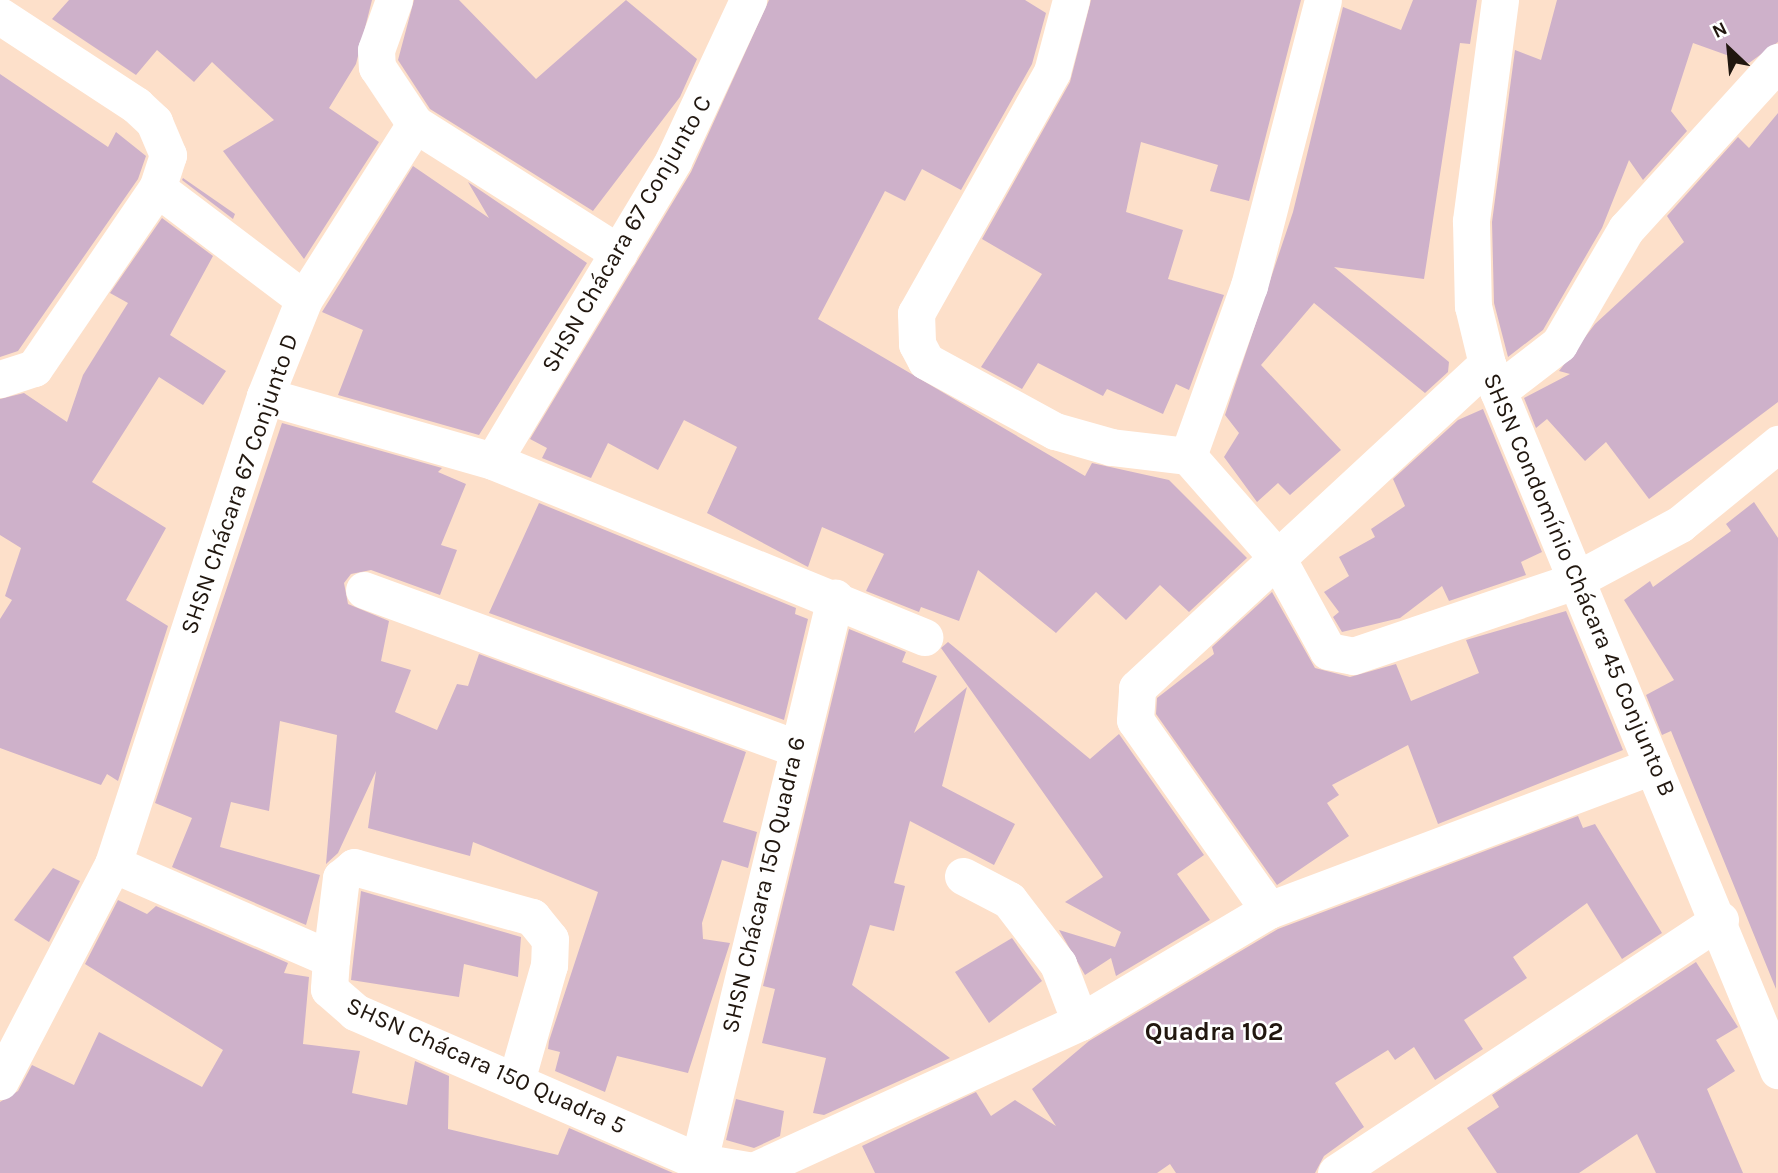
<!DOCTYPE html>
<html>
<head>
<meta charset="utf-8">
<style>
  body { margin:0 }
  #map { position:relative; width:1778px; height:1173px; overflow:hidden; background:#fde0ca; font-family:Karla,sans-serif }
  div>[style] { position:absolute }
  .building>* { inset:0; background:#ceb1ca }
  .minor>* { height:37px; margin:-18.5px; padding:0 18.5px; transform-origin:18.5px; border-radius:18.5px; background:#fff }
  span { translate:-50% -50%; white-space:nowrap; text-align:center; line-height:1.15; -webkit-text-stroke:5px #fff; paint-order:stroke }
  .street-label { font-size:24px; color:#21170f }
  .neighbourhood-label { font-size:26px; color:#21170f; font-weight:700 }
  .north { position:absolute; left:1694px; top:14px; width:70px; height:70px; -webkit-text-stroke:5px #fff; paint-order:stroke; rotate:334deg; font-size:19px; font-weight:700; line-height:28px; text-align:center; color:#21170f }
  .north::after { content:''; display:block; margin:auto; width:24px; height:32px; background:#21170f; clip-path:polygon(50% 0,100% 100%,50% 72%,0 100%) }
</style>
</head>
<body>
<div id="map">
  <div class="building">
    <i style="clip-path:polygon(69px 0,372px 0,356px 64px,329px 108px,379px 142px,304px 259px,223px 151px,274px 120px,212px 62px,194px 82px,157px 50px,136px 75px,52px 19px)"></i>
    <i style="clip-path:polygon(414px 0,459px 0,536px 79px,626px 0,697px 59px,680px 97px,593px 211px,430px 109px,398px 60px)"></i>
    <i style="clip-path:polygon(769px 0,1025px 0,1046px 13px,1032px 64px,961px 190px,922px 169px,905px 201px,885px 191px,818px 319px,1085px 476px,1092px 463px,1169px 480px,1247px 558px,1189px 612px,1160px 585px,1126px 620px,1096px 592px,1056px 633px,978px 570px,959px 621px,921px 607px,919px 612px,866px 591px,884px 554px,822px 527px,808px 567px,707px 513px,737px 447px,684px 420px,658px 470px,608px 443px,591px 478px,542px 458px,547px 448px,530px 439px,691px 172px)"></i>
    <i style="clip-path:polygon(1091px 0,1301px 0,1249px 201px,1210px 191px,1218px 165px,1141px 142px,1126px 212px,1183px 230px,1168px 279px,1224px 295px,1189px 390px,1176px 384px,1163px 414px,1107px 389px,1103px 396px,1038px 363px,1022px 389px,981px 367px,1042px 274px,982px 239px,1070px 82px)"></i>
    <i style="clip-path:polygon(1413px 0,1477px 0,1470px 44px,1460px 43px,1424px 279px,1334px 267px,1449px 362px,1448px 372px,1425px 393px,1314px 303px,1261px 365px,1341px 450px,1290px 495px,1278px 483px,1257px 502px,1224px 457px,1239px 433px,1225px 415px,1293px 212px,1343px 7px,1401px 30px)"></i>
    <i style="clip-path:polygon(1557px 0,1778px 0,1778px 42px,1749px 63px,1693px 43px,1671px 111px,1687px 131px,1643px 180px,1629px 160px,1602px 228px,1543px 330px,1508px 357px,1494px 303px,1492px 222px,1515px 50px,1541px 60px)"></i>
    <i style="clip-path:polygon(0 74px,108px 147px,116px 132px,146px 156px,138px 179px,18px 351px,0 357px)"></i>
    <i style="clip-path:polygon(1778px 113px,1778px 402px,1649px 499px,1606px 442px,1585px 461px,1547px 419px,1536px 428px,1524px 398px,1570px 374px,1559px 371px,1595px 324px,1684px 242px,1667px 216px,1738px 137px,1749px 148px)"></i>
    <i style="clip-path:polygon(413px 166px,489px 218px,468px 182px,587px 263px,479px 435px,338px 395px,363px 330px,322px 312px)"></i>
    <i style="clip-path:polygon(183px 178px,235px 214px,233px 219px,182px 180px)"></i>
    <i style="clip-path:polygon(162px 218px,213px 256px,170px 335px,226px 371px,203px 405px,159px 377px,92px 482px,166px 528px,126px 600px,168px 626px,118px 781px,107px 774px,101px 785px,0 748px,0 619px,12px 600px,5px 596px,21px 548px,0 535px,0 399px,24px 393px,67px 422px,83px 375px,128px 303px,110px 293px)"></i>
    <i style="clip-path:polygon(1483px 409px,1542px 552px,1521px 562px,1526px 575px,1449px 601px,1442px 586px,1400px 618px,1342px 632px,1333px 617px,1339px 612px,1324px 592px,1349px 576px,1339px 557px,1375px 537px,1371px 529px,1405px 506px,1393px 479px,1458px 420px)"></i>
    <i style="clip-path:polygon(282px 423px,442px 468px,438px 472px,466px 484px,441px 545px,457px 550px,440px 595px,371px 570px,351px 574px,344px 583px,348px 604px,389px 621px,381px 661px,411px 670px,395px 712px,437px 730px,457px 684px,468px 686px,479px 654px,746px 752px,723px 822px,757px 832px,748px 868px,722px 860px,702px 923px,703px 939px,730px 943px,688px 1073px,617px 1056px,605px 1092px,555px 1071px,560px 1052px,548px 1049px,549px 1041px,598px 892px,473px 842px,470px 856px,368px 828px,376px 771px,338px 853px,326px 864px,337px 735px,280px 721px,269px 811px,231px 802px,220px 847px,320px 875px,306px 925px,172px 867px,192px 818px,155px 803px)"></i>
    <i style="clip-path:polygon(1754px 502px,1778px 538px,1776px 989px,1671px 731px,1662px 735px,1646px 695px,1674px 680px,1624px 600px,1650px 581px,1653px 587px,1731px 531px,1726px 524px)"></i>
    <i style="clip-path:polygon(539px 503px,796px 608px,795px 614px,808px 619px,784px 720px,489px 613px)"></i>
    <i style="clip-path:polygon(1272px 592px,1315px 668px,1350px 677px,1396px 664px,1411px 701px,1479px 673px,1466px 640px,1566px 611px,1623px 750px,1438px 824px,1408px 745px,1332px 785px,1339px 795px,1327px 803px,1349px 836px,1277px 885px,1156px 714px,1157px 698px,1214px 654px,1212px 647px)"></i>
    <i style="clip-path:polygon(849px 629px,906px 652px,902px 662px,937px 676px,914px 733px,967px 687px,942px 786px,1015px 824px,994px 865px,910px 821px,894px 883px,905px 886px,894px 931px,870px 925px,852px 985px,950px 1058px,824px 1115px,813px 1113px,826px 1058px,762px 1043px,775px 989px,763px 986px)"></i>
    <i style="clip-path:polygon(948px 642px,1090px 759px,1119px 734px,1204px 855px,1177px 874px,1210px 920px,1116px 976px,1111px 958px,1085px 975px,1059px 930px,1115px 947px,1121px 932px,1065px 902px,1103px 877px,941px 648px)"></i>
    <i style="clip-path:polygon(1578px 816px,1583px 828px,1595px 824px,1662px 933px,1622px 959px,1587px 903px,1513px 957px,1527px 978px,1464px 1020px,1483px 1049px,1435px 1080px,1414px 1047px,1395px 1060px,1388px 1050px,1335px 1083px,1364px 1127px,1324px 1156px,1315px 1173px,1176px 1173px,1170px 1164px,1157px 1173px,875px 1173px,862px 1146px,976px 1092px,991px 1116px,1015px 1100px,1056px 1126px,1032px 1089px,1089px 1041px,1278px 929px)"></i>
    <i style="clip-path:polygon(53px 868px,80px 881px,49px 942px,14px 920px)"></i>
    <i style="clip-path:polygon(361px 891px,521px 937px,518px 977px,464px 964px,459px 997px,351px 980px)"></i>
    <i style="clip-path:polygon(118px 900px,147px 914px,156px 906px,288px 963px,284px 973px,309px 977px,303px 1044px,360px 1051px,352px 1093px,407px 1105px,415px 1061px,449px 1076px,448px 1129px,558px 1155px,569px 1128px,673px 1173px,0 1173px,0 1102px,18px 1091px,32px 1065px,74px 1085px,99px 1032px,202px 1087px,223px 1050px,85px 964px)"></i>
    <i style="clip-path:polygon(1012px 938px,1042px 981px,989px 1023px,955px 972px)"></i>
    <i style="clip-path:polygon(1696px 962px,1738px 1027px,1716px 1040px,1735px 1071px,1707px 1089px,1743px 1173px,1656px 1173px,1637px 1134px,1579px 1173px,1497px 1173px,1467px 1128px,1499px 1107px,1492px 1095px)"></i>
    <i style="clip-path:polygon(736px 1099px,784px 1111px,780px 1136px,754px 1148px,726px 1140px)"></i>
  </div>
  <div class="minor">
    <i style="left:394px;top:0;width:53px;rotate:109.8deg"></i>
    <i style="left:376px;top:50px;width:17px;rotate:87deg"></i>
    <i style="left:377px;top:67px;width:69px;rotate:56.3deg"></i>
    <i style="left:1071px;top:0;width:74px;rotate:104.8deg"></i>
    <i style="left:1052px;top:72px;width:277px;rotate:119.4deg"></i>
    <i style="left:916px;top:313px;width:31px;rotate:88deg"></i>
    <i style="left:917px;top:344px;width:19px;rotate:62deg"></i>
    <i style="left:926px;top:361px;width:147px;rotate:28.5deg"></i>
    <i style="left:1055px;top:431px;width:58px;rotate:15.9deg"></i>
    <i style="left:1111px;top:447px;width:78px;rotate:6.7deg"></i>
    <i style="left:1188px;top:456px;width:133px;rotate:48.7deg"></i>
    <i style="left:1276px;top:556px;width:108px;rotate:61.3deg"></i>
    <i style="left:1328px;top:651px;width:25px;rotate:11deg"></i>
    <i style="left:1353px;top:656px;width:231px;rotate:-18.7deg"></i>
    <i style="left:1572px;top:582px;width:123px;rotate:-28.2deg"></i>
    <i style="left:1680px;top:524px;width:127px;rotate:-39.2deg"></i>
    <i style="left:1500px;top:0;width:223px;rotate:97.5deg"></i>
    <i style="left:1471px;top:221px;width:85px;rotate:88.7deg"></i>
    <i style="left:1473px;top:306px;width:60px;rotate:76.4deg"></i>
    <i style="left:1487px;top:364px;width:764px;rotate:67.6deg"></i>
    <i style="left:0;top:16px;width:163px;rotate:33.2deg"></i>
    <i style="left:136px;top:105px;width:25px;rotate:43deg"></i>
    <i style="left:154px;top:122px;width:36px;rotate:67deg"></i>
    <i style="left:168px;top:155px;width:35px;rotate:108deg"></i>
    <i style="left:157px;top:188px;width:218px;rotate:124.3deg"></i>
    <i style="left:34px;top:368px;width:36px;rotate:162deg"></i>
    <i style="left:157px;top:188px;width:184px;rotate:37.1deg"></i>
    <i style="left:1498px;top:391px;width:77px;rotate:-37.6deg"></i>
    <i style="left:1559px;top:344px;width:133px;rotate:-59.8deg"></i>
    <i style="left:1626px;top:229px;width:226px;rotate:-47.7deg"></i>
    <i style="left:265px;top:396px;width:237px;rotate:15.9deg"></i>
    <i style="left:493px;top:461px;width:466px;rotate:22.2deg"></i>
    <i style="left:1188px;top:456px;width:181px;rotate:-70.3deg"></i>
    <i style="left:1249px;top:286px;width:295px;rotate:-75.5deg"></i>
    <i style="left:493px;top:461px;width:350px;rotate:-59deg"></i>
    <i style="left:673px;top:161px;width:178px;rotate:-65deg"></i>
    <i style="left:364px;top:590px;width:460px;rotate:20.1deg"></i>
    <i style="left:113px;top:864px;width:238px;rotate:23.5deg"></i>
    <i style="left:331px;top:959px;width:30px;rotate:94deg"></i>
    <i style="left:329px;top:989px;width:35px;rotate:41deg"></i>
    <i style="left:355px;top:1012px;width:376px;rotate:23.5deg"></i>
    <i style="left:700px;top:1162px;width:54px;rotate:9.6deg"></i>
    <i style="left:753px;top:1171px;width:359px;rotate:-24.5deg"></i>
    <i style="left:1080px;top:1022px;width:220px;rotate:-30.7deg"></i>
    <i style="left:1269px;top:910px;width:410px;rotate:-20.6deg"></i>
    <i style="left:963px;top:876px;width:52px;rotate:27.6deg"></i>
    <i style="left:1009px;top:900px;width:81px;rotate:52.6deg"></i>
    <i style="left:1058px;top:964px;width:62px;rotate:69.2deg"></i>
    <i style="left:1269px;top:910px;width:232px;rotate:-125.2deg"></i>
    <i style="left:1135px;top:720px;width:32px;rotate:-86deg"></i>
    <i style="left:1137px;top:688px;width:477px;rotate:-42.8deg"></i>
    <i style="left:331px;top:959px;width:82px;rotate:-83deg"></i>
    <i style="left:341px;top:878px;width:17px;rotate:-40deg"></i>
    <i style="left:354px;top:867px;width:185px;rotate:15.7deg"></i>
    <i style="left:532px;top:917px;width:28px;rotate:51deg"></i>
    <i style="left:550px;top:939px;width:26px;rotate:92deg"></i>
    <i style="left:549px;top:965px;width:121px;rotate:105.9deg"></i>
    <i style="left:0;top:1081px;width:245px;rotate:-62.5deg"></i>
    <i style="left:113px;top:864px;width:492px;rotate:-72deg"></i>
    <i style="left:265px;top:396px;width:105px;rotate:-68.1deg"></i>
    <i style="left:304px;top:299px;width:207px;rotate:-57.6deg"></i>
    <i style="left:415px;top:124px;width:241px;rotate:32.3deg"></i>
    <i style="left:696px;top:1173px;width:592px;rotate:-76.41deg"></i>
    <i style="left:1336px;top:1173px;width:460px;rotate:-33.4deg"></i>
  </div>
  <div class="street-label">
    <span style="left:627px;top:234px;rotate:-60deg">SHSN Chácara 67 Conjunto C</span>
    <span style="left:240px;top:484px;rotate:-71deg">SHSN Chácara 67 Conjunto D</span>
    <span style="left:1579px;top:585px;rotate:67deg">SHSN Condomínio Chácara 45 Conjunto B</span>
    <span style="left:764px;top:885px;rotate:-77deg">SHSN Chácara 150 Quadra 6</span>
    <span style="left:486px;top:1066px;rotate:24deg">SHSN Chácara 150 Quadra 5</span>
  </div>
  <div class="neighbourhood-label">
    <span style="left:1214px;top:1032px">Quadra 102</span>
  </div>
  <div class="north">N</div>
</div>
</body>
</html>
